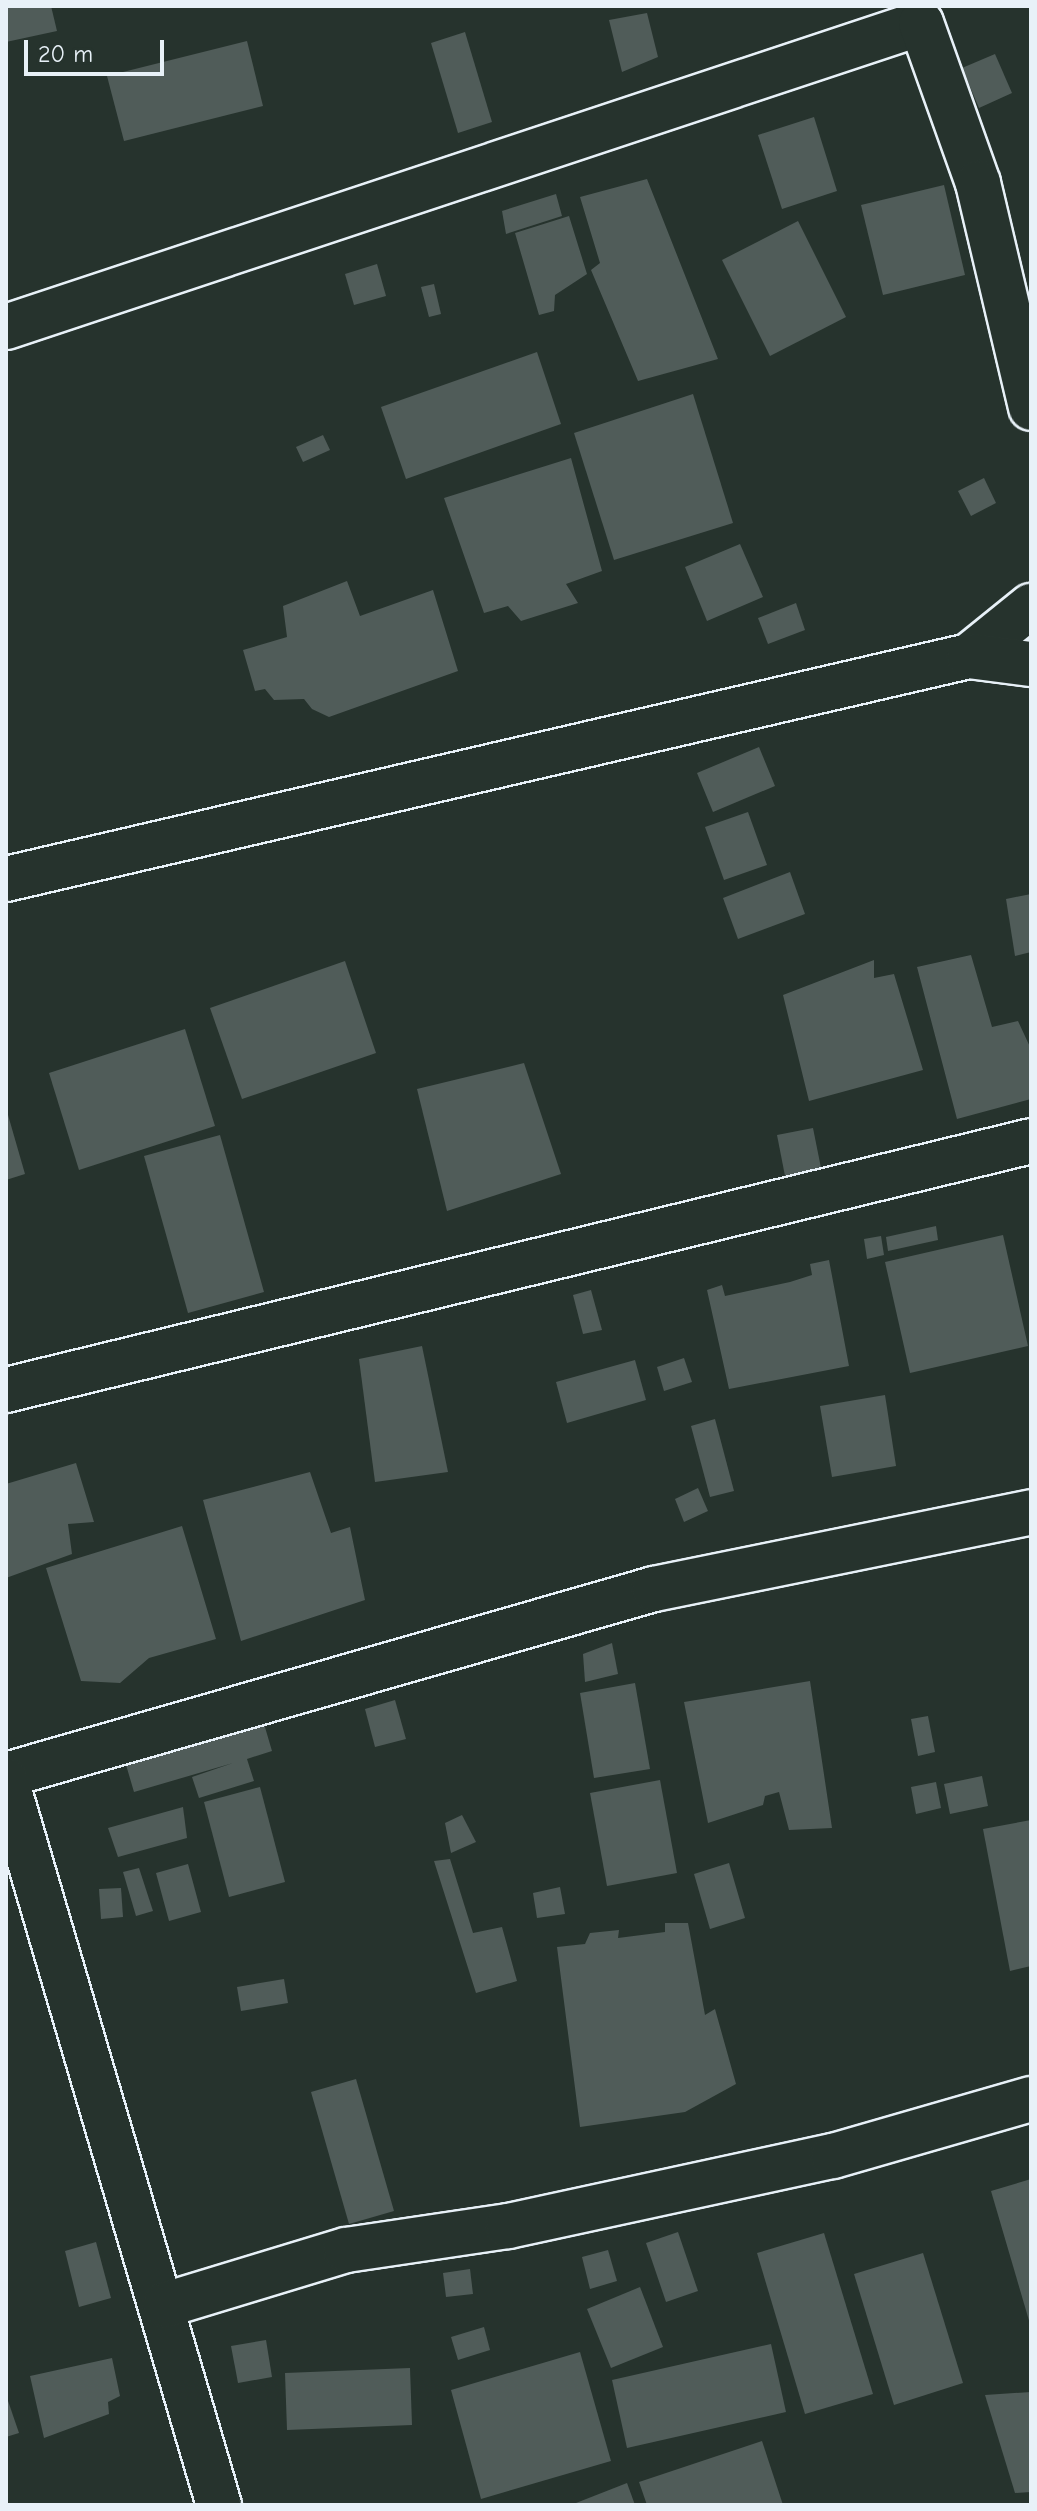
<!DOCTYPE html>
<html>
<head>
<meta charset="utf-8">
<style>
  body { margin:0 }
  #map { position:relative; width:1037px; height:2511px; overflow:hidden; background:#26332d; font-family:"Comic Neue",sans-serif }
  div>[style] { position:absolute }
  .building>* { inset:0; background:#505c59 }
  .roads { filter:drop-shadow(2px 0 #e8f1f8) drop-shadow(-2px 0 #e8f1f8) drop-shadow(0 2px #e8f1f8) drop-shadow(0 -2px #e8f1f8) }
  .minor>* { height:44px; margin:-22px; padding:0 22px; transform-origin:22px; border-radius:22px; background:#26332d }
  span { translate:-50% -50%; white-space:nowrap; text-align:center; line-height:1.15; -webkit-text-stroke:6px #26332d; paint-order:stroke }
  .frame { position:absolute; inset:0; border:8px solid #e8f1f8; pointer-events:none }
  .scale { position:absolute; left:24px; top:40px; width:140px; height:36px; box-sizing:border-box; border:4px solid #e8f1f8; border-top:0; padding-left:10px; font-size:24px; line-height:28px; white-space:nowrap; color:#e8f1f8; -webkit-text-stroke:6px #26332d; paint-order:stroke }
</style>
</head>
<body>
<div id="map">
  <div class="building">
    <i style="clip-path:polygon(6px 6px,51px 6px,57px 31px,6px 42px)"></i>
    <i style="clip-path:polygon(647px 13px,658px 57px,622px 72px,609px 20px)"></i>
    <i style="clip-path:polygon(465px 32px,492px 122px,458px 133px,431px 43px)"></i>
    <i style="clip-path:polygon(247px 41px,263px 106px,124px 141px,107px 76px)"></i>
    <i style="clip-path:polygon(995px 54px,1012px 93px,979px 108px,962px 68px)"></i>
    <i style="clip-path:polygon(814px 117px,837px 191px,782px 209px,758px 135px)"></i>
    <i style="clip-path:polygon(647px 179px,718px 359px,638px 381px,591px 270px,600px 263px,580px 197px)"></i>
    <i style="clip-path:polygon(944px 185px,965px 275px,883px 295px,861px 205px)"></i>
    <i style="clip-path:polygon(556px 194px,562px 216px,506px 234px,502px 211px)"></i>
    <i style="clip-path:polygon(569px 216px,587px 274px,555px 295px,554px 311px,539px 315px,515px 233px)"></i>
    <i style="clip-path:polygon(798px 221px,846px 317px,770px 356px,722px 260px)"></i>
    <i style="clip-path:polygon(377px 264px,386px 296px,354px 305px,345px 274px)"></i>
    <i style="clip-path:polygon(434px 284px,441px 314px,429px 317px,421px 287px)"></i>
    <i style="clip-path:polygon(537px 352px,561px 424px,406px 479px,381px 407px)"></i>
    <i style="clip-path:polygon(693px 394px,733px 523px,614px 560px,574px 433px)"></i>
    <i style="clip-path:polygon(323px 435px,330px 450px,303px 462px,296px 447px)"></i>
    <i style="clip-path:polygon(571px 458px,602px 571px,566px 584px,578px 603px,521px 621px,508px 606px,484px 613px,444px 498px)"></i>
    <i style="clip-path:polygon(984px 478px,996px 503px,971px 516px,958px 491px)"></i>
    <i style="clip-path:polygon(740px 544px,763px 597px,707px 621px,685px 567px)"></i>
    <i style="clip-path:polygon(347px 581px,360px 616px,433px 590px,458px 671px,329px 717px,312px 709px,304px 699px,274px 700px,265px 689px,255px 691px,243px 650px,287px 637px,283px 606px)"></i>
    <i style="clip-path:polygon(796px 603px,805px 630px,768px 644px,758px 618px)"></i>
    <i style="clip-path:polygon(759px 747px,775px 786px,713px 812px,697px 773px)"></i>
    <i style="clip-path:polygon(748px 812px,767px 865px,724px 880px,705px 827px)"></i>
    <i style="clip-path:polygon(790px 872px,805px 914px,738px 939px,723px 898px)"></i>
    <i style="clip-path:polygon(1031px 894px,1031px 952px,1015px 956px,1006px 899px)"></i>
    <i style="clip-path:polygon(971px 955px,992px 1027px,1018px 1021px,1031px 1049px,1031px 1099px,957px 1119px,917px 967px)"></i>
    <i style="clip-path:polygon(874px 960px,874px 978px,894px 974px,923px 1070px,809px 1101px,783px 995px)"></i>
    <i style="clip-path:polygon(345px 961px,376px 1053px,242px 1099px,210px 1008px)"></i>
    <i style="clip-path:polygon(185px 1029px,215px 1126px,79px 1170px,49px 1073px)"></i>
    <i style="clip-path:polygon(524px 1063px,561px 1174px,447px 1211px,417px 1089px)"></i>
    <i style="clip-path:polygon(6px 1108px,25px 1174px,6px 1180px)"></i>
    <i style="clip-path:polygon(813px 1128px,821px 1168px,785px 1176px,777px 1135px)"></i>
    <i style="clip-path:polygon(220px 1135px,264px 1292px,188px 1313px,144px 1156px)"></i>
    <i style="clip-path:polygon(936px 1226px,938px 1240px,888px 1251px,886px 1237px)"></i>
    <i style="clip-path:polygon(1003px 1235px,1028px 1346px,910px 1373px,885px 1262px)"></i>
    <i style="clip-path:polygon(881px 1236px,884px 1255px,867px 1259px,864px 1239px)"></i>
    <i style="clip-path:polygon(829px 1260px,849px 1366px,729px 1389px,707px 1290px,722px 1285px,725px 1296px,790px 1282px,812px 1275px,810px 1264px)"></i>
    <i style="clip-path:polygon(591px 1290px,602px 1330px,583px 1334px,573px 1295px)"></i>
    <i style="clip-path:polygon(422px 1346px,448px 1472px,375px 1482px,359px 1359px)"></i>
    <i style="clip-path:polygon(684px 1358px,692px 1382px,664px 1391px,657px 1367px)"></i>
    <i style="clip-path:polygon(635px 1360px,646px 1400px,567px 1423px,556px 1382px)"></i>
    <i style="clip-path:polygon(885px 1395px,896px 1466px,832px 1477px,820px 1406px)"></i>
    <i style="clip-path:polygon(715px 1419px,734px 1491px,710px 1497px,691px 1426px)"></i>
    <i style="clip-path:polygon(76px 1463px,94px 1522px,68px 1524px,72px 1554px,6px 1578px,6px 1484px)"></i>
    <i style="clip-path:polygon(310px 1472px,331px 1533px,350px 1527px,365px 1600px,241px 1641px,203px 1500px)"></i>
    <i style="clip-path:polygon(698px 1488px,708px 1511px,684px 1522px,675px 1499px)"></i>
    <i style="clip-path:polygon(182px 1526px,216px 1639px,149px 1658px,120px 1683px,81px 1681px,46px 1568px)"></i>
    <i style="clip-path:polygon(612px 1643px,618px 1674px,585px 1682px,583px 1654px)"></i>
    <i style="clip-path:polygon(810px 1681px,832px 1828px,789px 1830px,779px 1792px,765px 1796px,763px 1805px,708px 1823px,684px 1702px)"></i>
    <i style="clip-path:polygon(635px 1683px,650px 1769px,594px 1778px,580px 1693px)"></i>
    <i style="clip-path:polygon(395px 1700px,406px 1739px,375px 1747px,365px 1709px)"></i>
    <i style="clip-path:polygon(928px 1716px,935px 1752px,918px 1756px,911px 1719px)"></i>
    <i style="clip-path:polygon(262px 1717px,272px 1751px,247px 1759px,254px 1781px,199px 1798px,192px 1777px,233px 1763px,134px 1792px,124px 1758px)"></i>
    <i style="clip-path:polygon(982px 1776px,988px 1806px,950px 1814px,944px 1784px)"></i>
    <i style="clip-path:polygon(660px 1780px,677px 1873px,607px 1886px,590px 1793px)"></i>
    <i style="clip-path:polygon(936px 1782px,941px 1808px,916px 1814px,911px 1787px)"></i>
    <i style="clip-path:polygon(260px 1787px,285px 1882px,229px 1897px,204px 1802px)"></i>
    <i style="clip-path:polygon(183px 1807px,187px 1838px,118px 1857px,108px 1828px)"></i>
    <i style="clip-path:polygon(462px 1815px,476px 1842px,451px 1853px,445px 1823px)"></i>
    <i style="clip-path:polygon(1031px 1820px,1031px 1966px,1010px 1971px,983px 1829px)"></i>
    <i style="clip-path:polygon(450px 1859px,473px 1933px,502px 1927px,517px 1981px,476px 1993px,434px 1861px)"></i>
    <i style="clip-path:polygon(729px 1863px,745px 1918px,710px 1929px,694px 1874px)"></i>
    <i style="clip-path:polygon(188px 1864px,201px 1912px,169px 1921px,156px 1873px)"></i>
    <i style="clip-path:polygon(139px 1868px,153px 1911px,136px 1916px,123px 1872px)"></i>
    <i style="clip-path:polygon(560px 1887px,565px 1914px,537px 1918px,533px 1893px)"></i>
    <i style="clip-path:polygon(121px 1888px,123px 1917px,101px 1919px,99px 1889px)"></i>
    <i style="clip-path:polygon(665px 1923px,688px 1923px,705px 2015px,715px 2009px,736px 2084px,685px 2112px,580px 2127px,557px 1947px,585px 1944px,590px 1933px,619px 1930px,618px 1938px,665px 1932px)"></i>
    <i style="clip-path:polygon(284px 1979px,288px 2003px,241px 2011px,237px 1987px)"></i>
    <i style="clip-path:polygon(356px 2079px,394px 2211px,349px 2224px,311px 2092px)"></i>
    <i style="clip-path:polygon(1031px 2179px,1031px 2324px,1030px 2324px,991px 2191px)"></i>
    <i style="clip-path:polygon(678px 2232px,698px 2291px,666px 2302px,646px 2243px)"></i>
    <i style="clip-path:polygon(824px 2233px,873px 2394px,805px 2414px,757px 2253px)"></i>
    <i style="clip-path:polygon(96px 2242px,111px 2298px,79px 2307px,65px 2251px)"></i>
    <i style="clip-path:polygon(608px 2250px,617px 2281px,590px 2289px,582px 2257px)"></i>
    <i style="clip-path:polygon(923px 2253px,963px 2383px,894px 2405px,854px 2274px)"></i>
    <i style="clip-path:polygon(470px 2269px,473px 2294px,446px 2297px,443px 2273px)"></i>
    <i style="clip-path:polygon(640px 2287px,663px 2347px,611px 2368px,587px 2309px)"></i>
    <i style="clip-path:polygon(484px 2327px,490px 2350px,458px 2360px,451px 2337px)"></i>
    <i style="clip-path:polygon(266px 2340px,272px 2377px,238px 2383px,231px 2346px)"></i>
    <i style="clip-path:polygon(771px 2344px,786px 2412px,627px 2448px,612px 2380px)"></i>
    <i style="clip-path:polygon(580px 2352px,611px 2461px,481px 2499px,451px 2390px)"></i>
    <i style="clip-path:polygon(112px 2358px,120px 2396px,108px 2402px,109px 2414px,44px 2438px,30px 2376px)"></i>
    <i style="clip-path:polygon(410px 2368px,412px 2425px,287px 2430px,285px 2373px)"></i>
    <i style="clip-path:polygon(1031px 2392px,1031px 2492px,1015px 2493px,985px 2395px)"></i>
    <i style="clip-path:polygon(6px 2395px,19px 2433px,6px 2437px)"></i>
    <i style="clip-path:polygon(762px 2441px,783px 2505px,647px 2505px,639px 2482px)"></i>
    <i style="clip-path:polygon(627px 2483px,635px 2505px,577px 2505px,576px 2503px)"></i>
  </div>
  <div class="roads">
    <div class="minor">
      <i style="left:6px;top:327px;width:964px;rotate:-18.38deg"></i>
      <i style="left:921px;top:23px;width:170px;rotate:70.4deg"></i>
      <i style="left:978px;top:183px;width:231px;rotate:76.7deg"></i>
      <i style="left:969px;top:656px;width:80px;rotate:-38.9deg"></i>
      <i style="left:6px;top:879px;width:988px;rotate:-13.04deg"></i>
      <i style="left:969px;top:656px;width:63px;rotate:7.4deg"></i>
      <i style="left:6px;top:1390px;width:1055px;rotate:-13.65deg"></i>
      <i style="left:6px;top:1775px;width:674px;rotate:-16.02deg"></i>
      <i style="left:654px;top:1589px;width:385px;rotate:-11.5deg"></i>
      <i style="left:6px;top:1780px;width:756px;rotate:73.63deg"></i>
      <i style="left:165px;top:2305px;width:189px;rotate:-16.9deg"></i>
      <i style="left:346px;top:2250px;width:164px;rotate:-8.4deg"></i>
      <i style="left:508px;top:2226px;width:332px;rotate:-12.2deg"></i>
      <i style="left:833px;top:2156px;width:206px;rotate:-16.1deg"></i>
    </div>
  </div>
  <div class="frame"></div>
  <div class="scale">20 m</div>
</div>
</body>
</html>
